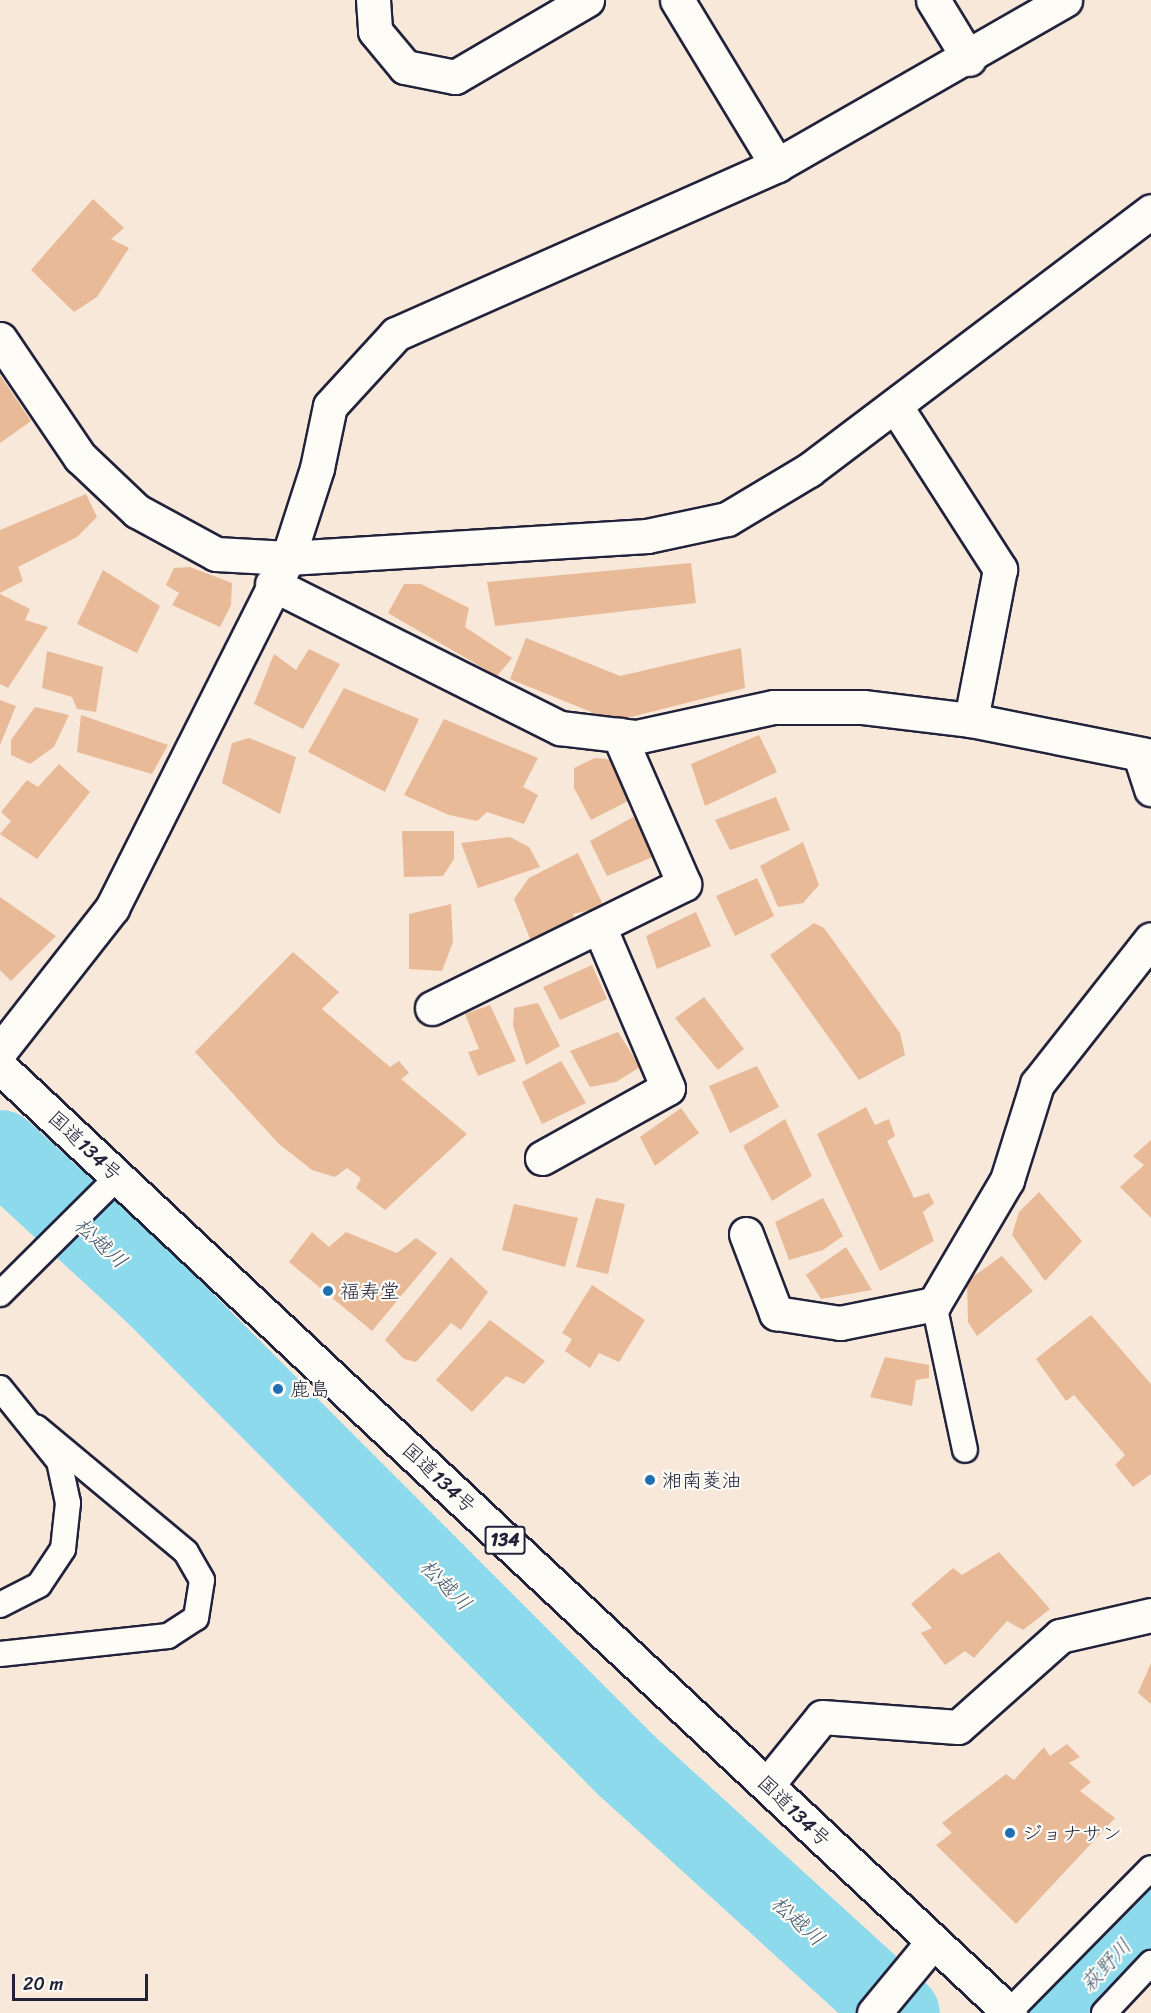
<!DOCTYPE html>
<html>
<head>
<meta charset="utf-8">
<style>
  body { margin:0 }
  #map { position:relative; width:1151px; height:2013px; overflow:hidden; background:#f7e8da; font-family:Sriracha,"Klee One",sans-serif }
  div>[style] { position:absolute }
  .river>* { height:81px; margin:-40.5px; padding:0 40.5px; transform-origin:40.5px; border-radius:40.5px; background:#8ddaed }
  .building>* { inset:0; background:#e8ba98 }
  .roads { filter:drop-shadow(2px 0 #22223b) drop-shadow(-2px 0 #22223b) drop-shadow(0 2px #22223b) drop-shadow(0 -2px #22223b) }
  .lane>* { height:24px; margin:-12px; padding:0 12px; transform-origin:12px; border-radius:12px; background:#fdfcf7 }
  .street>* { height:33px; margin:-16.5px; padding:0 16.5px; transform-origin:16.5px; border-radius:16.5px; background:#fdfcf7 }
  .secondary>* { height:33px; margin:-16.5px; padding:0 16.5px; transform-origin:16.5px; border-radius:16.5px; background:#fdfcf7 }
  .highway>* { height:33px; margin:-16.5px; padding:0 16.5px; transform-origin:16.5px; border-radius:16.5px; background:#fdfcf7 }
  .dots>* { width:16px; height:16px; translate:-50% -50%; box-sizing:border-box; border:3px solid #fdfcf7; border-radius:50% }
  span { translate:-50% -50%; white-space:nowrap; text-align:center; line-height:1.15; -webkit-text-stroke:4.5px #fdfcf7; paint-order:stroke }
  .shield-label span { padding:2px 4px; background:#fdfcf7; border:2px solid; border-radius:4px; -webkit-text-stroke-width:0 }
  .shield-label { font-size:18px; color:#22223b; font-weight:700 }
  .street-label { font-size:20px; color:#22223b }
  .poi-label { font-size:20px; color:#22223b }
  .left { translate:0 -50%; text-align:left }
  .water-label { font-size:21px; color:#425970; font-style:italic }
  .scale { position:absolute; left:12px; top:1974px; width:136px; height:27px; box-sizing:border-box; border:3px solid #22223b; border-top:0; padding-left:8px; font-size:18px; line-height:21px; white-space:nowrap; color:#22223b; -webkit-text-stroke:4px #fdfcf7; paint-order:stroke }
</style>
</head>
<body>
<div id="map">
  <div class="river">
    <i style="left:0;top:1150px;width:211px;rotate:42.7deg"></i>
    <i style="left:155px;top:1293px;width:667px;rotate:45.06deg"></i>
    <i style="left:626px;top:1765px;width:369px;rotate:42.3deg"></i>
    <i style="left:1061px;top:2013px;width:132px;rotate:-47.1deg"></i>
  </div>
  <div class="building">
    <i style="clip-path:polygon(93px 199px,124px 228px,111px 239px,129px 248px,97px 297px,74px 312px,31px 270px)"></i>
    <i style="clip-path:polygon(0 375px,31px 421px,0 443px)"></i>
    <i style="clip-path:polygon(86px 494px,97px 517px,77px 537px,18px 567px,23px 581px,0 593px,0 530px)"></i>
    <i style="clip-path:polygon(691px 563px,696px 603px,495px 626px,487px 582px)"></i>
    <i style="clip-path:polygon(190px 567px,232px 583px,231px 605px,220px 627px,172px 605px,179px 593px,166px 585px,174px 568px)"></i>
    <i style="clip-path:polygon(103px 570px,160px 606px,137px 653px,77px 624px)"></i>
    <i style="clip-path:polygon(404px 584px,421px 584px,469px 608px,465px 627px,512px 658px,497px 676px,388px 613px)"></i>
    <i style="clip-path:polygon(0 594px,30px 609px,25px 620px,48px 627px,8px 688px,0 684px)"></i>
    <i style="clip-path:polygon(526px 638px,620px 676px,741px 648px,745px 688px,623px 719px,601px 716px,510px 679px)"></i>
    <i style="clip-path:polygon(309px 649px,340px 664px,303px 729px,254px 704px,274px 654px,296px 670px)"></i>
    <i style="clip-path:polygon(47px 651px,103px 667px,96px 712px,77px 709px,72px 697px,42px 688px)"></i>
    <i style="clip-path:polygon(344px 688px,419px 719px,385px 792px,308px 752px)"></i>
    <i style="clip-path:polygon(0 700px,16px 706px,0 745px)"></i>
    <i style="clip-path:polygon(35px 707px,69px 715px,54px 747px,30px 764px,11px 755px,11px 740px)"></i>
    <i style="clip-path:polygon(81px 715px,168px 745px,152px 774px,77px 752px)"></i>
    <i style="clip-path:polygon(444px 719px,538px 758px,523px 787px,538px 795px,524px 824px,487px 812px,477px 821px,449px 815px,404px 795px)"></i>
    <i style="clip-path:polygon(759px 735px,777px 772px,705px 806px,691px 764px)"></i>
    <i style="clip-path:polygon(249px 738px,296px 757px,280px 814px,222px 783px,232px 743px)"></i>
    <i style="clip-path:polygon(595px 758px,615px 760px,628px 801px,591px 820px,574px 788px,574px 768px)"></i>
    <i style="clip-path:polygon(59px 764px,90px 792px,37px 859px,0 834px,11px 821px,1px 812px,27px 780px,38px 787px)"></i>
    <i style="clip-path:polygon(776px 797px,790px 830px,730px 850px,715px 820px)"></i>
    <i style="clip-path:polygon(633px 817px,643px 826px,655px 856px,607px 876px,590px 841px)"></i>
    <i style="clip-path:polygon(402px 831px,454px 831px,454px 859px,443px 876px,404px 877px)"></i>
    <i style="clip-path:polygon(510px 837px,529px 847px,540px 867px,478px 888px,461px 843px)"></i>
    <i style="clip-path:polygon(803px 842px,819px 885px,803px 903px,778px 907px,760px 866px)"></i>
    <i style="clip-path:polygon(578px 853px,604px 907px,573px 914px,576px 927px,531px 941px,514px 899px,529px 878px)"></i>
    <i style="clip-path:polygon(757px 878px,774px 916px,735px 936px,716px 896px)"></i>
    <i style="clip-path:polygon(0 897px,56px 936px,11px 981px,0 970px)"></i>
    <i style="clip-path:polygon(451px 904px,453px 942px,442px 971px,409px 969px,409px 914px)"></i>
    <i style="clip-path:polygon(696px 912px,711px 946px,657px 969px,646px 936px)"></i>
    <i style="clip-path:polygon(814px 923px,824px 928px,900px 1033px,905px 1055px,859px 1080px,770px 955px)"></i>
    <i style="clip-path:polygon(293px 952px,339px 992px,322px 1009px,390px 1067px,399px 1061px,409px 1073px,401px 1079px,467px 1134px,385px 1210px,356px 1188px,361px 1178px,347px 1168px,335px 1177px,312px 1170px,278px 1143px,195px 1052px)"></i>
    <i style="clip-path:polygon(592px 965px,607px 999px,560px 1020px,543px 987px)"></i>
    <i style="clip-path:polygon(704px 997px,744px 1049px,718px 1070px,675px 1018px)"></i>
    <i style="clip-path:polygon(538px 1003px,560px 1046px,526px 1065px,513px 1026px,514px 1008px)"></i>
    <i style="clip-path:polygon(490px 1005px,516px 1061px,478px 1076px,468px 1052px,479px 1049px,465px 1014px)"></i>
    <i style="clip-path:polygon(618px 1032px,640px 1067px,616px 1082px,590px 1087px,570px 1051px)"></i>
    <i style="clip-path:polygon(561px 1061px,586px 1103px,542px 1124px,522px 1082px)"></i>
    <i style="clip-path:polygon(757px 1066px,779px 1107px,730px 1133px,709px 1086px)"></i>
    <i style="clip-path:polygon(866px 1107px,875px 1125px,889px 1119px,895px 1136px,887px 1141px,914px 1198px,929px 1193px,934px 1203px,923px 1212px,934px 1241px,880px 1271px,817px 1134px)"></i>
    <i style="clip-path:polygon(681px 1108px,699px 1133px,655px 1166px,640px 1137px)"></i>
    <i style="clip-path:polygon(785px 1119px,812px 1176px,772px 1201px,743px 1146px)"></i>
    <i style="clip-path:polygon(1151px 1140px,1151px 1218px,1120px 1187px,1144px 1165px,1133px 1156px)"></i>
    <i style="clip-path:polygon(1039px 1192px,1082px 1241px,1045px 1281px,1012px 1235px,1019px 1212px)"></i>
    <i style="clip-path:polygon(596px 1198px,625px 1204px,608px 1274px,576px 1267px)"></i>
    <i style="clip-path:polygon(823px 1198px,843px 1236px,823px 1250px,789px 1260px,775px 1222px)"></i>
    <i style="clip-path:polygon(514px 1204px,578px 1218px,565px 1267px,502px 1250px)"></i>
    <i style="clip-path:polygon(312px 1232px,329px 1247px,346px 1232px,397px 1253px,416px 1238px,437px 1253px,372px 1331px,289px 1262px)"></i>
    <i style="clip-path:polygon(846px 1247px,872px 1290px,821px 1299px,806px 1275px)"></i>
    <i style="clip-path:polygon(1002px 1256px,1033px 1291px,977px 1336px,968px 1322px,967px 1281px)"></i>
    <i style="clip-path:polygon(451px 1257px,488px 1292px,461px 1330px,451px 1323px,416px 1362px,404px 1359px,385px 1340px)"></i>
    <i style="clip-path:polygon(592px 1285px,645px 1320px,619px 1362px,599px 1353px,590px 1368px,565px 1351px,572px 1339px,562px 1333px)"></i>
    <i style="clip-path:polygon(1091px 1315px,1151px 1384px,1151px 1474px,1133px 1487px,1115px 1465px,1125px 1455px,1074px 1395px,1066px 1401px,1036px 1359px)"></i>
    <i style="clip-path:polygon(490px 1320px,545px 1361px,524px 1384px,506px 1376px,472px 1412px,436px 1380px)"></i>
    <i style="clip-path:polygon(885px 1357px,929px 1365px,929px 1378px,916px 1380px,912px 1406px,870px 1397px)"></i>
    <i style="clip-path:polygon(999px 1552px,1050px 1609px,1023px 1630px,1007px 1621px,974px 1658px,965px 1651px,945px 1665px,921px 1633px,932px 1628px,911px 1604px,953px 1568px,962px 1575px)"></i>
    <i style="clip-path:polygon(1151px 1663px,1151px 1704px,1138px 1693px)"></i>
    <i style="clip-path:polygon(1067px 1744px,1080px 1757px,1069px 1763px,1091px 1782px,1080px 1791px,1115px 1818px,1016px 1924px,936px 1845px,952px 1833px,942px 1823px,1006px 1774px,1014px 1780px,1044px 1747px,1050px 1756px)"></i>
  </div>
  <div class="roads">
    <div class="lane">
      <i style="left:0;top:1294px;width:166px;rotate:-44.8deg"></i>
      <i style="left:934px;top:1304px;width:149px;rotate:78deg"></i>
      <i style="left:0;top:1388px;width:94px;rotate:51.1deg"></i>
      <i style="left:59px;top:1461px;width:43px;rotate:77.9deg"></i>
      <i style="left:68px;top:1503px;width:46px;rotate:96.2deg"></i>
      <i style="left:63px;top:1549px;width:43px;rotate:123.7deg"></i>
      <i style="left:39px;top:1585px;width:44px;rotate:152.9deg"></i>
      <i style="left:0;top:1654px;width:169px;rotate:-6.1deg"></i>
      <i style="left:168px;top:1636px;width:33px;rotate:-33deg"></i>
      <i style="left:196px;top:1618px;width:38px;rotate:-81deg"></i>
      <i style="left:202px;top:1580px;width:32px;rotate:-120deg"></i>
      <i style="left:186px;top:1552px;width:195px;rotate:-140.2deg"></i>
      <i style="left:1009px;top:2012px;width:202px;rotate:-45.4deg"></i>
      <i style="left:1104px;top:2013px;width:69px;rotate:-46.8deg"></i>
    </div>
    <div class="street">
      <i style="left:373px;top:0;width:31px;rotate:86deg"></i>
      <i style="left:375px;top:31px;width:47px;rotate:50.2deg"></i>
      <i style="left:405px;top:67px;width:51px;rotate:11.3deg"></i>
      <i style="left:455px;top:77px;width:153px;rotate:-30.3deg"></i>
      <i style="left:677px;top:0;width:193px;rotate:58.8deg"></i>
      <i style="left:933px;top:0;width:69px;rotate:58.6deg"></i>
      <i style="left:0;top:339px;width:143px;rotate:55.9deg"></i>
      <i style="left:80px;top:457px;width:79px;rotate:43.5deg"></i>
      <i style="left:137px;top:511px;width:90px;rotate:28.6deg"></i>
      <i style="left:216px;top:554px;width:72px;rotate:3.2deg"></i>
      <i style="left:288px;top:558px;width:95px;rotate:-72.1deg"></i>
      <i style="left:317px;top:468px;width:63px;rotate:-78.2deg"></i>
      <i style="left:330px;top:406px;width:98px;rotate:-47.5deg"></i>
      <i style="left:396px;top:334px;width:417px;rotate:-23.9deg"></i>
      <i style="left:777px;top:165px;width:332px;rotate:-29.8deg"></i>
      <i style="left:896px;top:407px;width:193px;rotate:57.3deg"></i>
      <i style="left:1000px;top:569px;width:154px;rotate:100.9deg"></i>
      <i style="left:272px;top:584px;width:322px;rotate:26.6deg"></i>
      <i style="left:560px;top:728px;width:77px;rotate:6.8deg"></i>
      <i style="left:636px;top:737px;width:141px;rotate:-12.3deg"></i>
      <i style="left:774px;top:707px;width:89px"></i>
      <i style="left:863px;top:707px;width:109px;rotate:6.9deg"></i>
      <i style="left:971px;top:720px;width:184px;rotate:11.3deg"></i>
      <i style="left:1140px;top:755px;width:36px;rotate:72deg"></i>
      <i style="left:432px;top:1008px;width:281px;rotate:-26.2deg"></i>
      <i style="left:684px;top:884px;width:163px;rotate:-113.6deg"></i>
      <i style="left:542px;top:1158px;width:144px;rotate:-29.1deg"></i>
      <i style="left:668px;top:1088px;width:176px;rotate:-113.1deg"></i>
      <i style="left:746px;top:1234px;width:85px;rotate:69.2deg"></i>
      <i style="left:776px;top:1313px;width:65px;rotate:8.9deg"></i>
      <i style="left:840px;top:1323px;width:96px;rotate:-11.4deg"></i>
      <i style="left:934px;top:1304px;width:144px;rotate:-59.5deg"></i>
      <i style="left:1007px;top:1180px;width:101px;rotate:-72.6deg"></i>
      <i style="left:1037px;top:1084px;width:184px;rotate:-51.8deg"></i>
      <i style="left:767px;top:1785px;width:87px;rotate:-51deg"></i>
      <i style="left:822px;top:1717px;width:136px;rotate:4.2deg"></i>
      <i style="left:958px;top:1727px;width:137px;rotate:-41.7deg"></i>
      <i style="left:1060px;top:1636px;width:93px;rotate:-13deg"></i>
      <i style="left:874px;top:2013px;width:91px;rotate:-50.4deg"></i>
    </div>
    <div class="secondary">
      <i style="left:0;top:1051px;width:182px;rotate:-51.9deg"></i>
      <i style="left:112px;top:908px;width:392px;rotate:-63.3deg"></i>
      <i style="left:288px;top:558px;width:360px;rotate:-3.5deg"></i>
      <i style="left:647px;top:536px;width:82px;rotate:-12deg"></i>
      <i style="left:727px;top:519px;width:96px;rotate:-30.9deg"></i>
      <i style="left:809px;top:470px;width:429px;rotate:-37.1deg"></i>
    </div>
    <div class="highway">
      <i style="left:0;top:1067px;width:1384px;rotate:43.13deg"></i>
    </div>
  </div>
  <div class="dots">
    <i style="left:328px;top:1291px;background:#1f6fb2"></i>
    <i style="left:278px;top:1389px;background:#1f6fb2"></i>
    <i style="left:650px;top:1480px;background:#1f6fb2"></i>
    <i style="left:1010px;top:1833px;background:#1f6fb2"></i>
  </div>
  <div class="shield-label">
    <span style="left:505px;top:1540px">134</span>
  </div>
  <div class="street-label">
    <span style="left:85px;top:1146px;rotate:43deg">国道134号</span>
    <span style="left:439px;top:1478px;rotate:43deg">国道134号</span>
    <span style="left:794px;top:1811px;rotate:44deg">国道134号</span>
  </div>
  <div class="poi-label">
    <span class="left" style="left:340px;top:1291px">福寿堂</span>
    <span class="left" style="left:290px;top:1389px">鹿島</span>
    <span class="left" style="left:662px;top:1480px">湘南菱油</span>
    <span class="left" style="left:1022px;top:1833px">ジョナサン</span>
  </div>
  <div class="water-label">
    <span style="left:101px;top:1243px;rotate:43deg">松越川</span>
    <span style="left:446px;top:1585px;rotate:45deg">松越川</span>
    <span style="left:798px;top:1921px;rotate:42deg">松越川</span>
    <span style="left:1106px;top:1965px;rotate:-47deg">萩野川</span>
  </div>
  <div class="scale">20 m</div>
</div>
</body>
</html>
